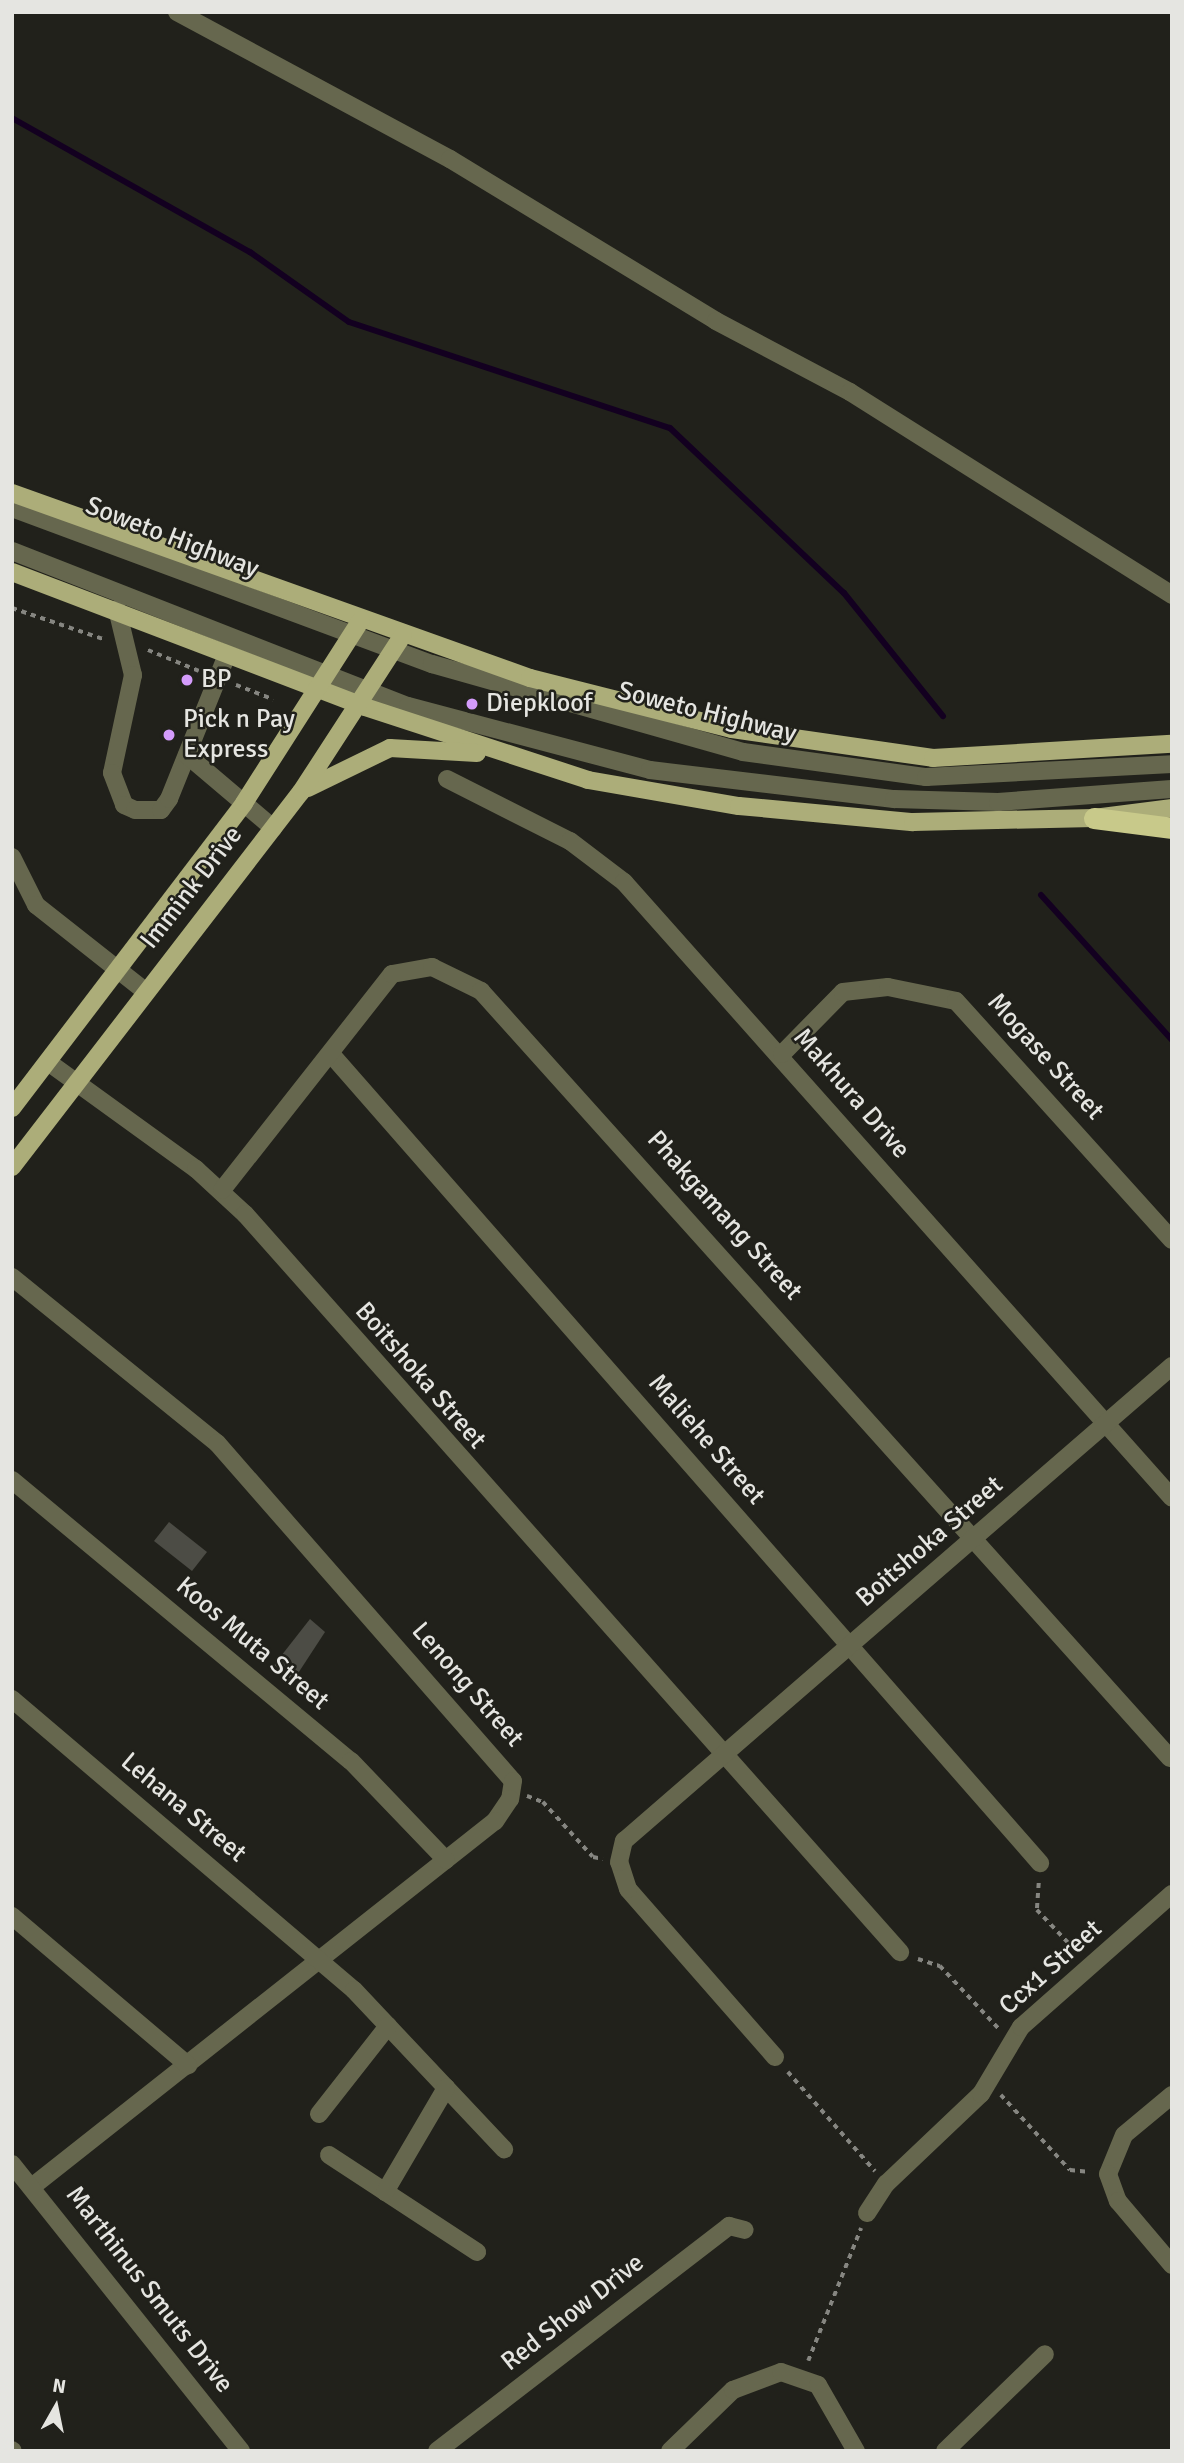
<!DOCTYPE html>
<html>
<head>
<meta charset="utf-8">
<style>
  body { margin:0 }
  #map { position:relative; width:1184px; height:2463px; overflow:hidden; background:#21211b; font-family:Signika,sans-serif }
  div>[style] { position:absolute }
  .stream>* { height:6px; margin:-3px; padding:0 3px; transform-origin:3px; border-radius:3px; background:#130020 }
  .building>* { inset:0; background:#4c4c45 }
  .path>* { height:3.5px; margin-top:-1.75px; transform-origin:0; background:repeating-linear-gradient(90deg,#868681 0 5px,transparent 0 10px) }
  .minor>* { height:18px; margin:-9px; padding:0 9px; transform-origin:9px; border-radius:9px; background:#66674e }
  .major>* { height:18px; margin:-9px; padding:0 9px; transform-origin:9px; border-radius:9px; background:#acad79 }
  .highway>* { height:21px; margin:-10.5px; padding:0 10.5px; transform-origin:10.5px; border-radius:10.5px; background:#c8c98a }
  .dots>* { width:19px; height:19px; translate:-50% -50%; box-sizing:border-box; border:4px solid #21211b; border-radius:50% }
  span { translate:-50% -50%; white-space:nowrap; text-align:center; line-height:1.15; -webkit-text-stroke:5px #21211b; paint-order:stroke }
  .street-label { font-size:26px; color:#e5e5e1 }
  .poi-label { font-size:26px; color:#e5e5e1 }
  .left { translate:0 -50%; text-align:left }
  .frame { position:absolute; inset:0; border:14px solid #e5e5e1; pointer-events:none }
  .north { position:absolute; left:21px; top:2372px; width:70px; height:70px; -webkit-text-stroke:5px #21211b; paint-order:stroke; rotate:9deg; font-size:19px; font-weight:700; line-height:28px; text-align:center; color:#e5e5e1 }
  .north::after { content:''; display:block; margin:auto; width:24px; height:32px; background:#e5e5e1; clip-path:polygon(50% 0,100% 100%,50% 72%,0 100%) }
</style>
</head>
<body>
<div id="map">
  <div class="stream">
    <i style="left:12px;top:118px;width:273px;rotate:29.4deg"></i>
    <i style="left:250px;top:252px;width:121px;rotate:35.3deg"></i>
    <i style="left:349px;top:322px;width:338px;rotate:18.3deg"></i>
    <i style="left:670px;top:428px;width:240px;rotate:43.5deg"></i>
    <i style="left:844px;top:593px;width:158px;rotate:51.2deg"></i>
    <i style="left:1041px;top:895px;width:195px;rotate:47.9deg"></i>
  </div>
  <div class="building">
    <i style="clip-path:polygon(169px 1522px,207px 1552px,192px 1571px,154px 1541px)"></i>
    <i style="clip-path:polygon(310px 1619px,325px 1632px,293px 1681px,274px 1665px)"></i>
  </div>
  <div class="path">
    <i style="left:12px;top:608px;width:99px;rotate:18.8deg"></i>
    <i style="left:148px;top:650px;width:55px;rotate:22.4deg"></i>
    <i style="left:236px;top:685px;width:40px;rotate:21deg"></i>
    <i style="left:527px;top:1796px;width:17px;rotate:21deg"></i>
    <i style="left:543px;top:1802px;width:74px;rotate:47.7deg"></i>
    <i style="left:593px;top:1857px;width:10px;rotate:11deg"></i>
    <i style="left:1039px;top:1883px;width:27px;rotate:94deg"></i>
    <i style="left:1037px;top:1910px;width:59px;rotate:46.4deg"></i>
    <i style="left:918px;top:1959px;width:23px;rotate:18deg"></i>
    <i style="left:940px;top:1966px;width:85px;rotate:46.9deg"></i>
    <i style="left:788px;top:2072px;width:132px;rotate:48.7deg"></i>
    <i style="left:1001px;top:2095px;width:102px;rotate:47.4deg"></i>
    <i style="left:1070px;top:2170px;width:20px;rotate:6deg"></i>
    <i style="left:808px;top:2361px;width:143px;rotate:-68.3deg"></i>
  </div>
  <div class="minor">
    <i style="left:177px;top:12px;width:310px;rotate:28.3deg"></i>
    <i style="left:450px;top:159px;width:311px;rotate:31.3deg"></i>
    <i style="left:716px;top:321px;width:152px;rotate:27.9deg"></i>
    <i style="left:850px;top:392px;width:381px;rotate:32.2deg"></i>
    <i style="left:12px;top:508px;width:448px;rotate:20.4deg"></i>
    <i style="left:432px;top:664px;width:323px;rotate:15.8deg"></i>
    <i style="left:743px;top:752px;width:185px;rotate:7.8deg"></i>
    <i style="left:926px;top:777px;width:246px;rotate:-3deg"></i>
    <i style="left:12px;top:551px;width:425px;rotate:21.4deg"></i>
    <i style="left:408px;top:706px;width:250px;rotate:14.8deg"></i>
    <i style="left:650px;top:770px;width:246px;rotate:6.8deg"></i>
    <i style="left:894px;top:799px;width:104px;rotate:1.7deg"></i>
    <i style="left:998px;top:802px;width:174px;rotate:-4.3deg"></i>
    <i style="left:117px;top:609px;width:68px;rotate:76.4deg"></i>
    <i style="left:133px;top:675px;width:100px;rotate:102.1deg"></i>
    <i style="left:112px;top:773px;width:34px;rotate:69deg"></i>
    <i style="left:124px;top:805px;width:12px;rotate:24deg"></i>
    <i style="left:135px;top:810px;width:26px"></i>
    <i style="left:161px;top:810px;width:14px;rotate:-54deg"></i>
    <i style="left:169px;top:799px;width:158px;rotate:-68.1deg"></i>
    <i style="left:187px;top:755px;width:113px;rotate:40.3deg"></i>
    <i style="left:447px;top:779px;width:138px;rotate:26.8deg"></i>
    <i style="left:570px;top:841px;width:68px;rotate:37.2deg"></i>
    <i style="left:624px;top:882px;width:824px;rotate:48.34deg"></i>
    <i style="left:12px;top:857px;width:54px;rotate:63.4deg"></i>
    <i style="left:36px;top:905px;width:139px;rotate:38.3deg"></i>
    <i style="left:331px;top:1054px;width:1076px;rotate:48.77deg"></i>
    <i style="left:782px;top:1054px;width:87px;rotate:-45.5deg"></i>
    <i style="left:843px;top:992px;width:45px;rotate:-6.3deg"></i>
    <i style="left:888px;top:987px;width:69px;rotate:11.6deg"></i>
    <i style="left:956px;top:1001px;width:322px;rotate:47.9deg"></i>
    <i style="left:48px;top:1062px;width:183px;rotate:35.9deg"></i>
    <i style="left:196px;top:1169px;width:67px;rotate:42.6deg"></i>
    <i style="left:245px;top:1214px;width:987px;rotate:48.41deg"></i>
    <i style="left:222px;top:1190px;width:275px;rotate:-51.8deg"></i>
    <i style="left:392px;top:974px;width:41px;rotate:-9.9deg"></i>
    <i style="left:432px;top:967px;width:55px;rotate:26.1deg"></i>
    <i style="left:481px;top:991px;width:1031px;rotate:48.07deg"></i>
    <i style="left:12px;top:1277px;width:264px;rotate:39deg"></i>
    <i style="left:217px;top:1443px;width:449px;rotate:48.8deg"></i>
    <i style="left:513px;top:1781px;width:18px;rotate:99deg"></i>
    <i style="left:510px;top:1799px;width:27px;rotate:124deg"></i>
    <i style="left:495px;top:1821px;width:589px;rotate:141.69deg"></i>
    <i style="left:12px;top:1480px;width:440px;rotate:39.7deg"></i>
    <i style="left:351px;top:1761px;width:137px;rotate:46.2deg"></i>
    <i style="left:12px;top:1699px;width:449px;rotate:40.4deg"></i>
    <i style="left:354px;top:1990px;width:219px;rotate:46.7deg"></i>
    <i style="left:12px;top:1916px;width:231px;rotate:40.3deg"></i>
    <i style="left:775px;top:2057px;width:223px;rotate:-131.2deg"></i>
    <i style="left:628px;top:1889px;width:28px;rotate:-108deg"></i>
    <i style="left:619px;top:1862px;width:22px;rotate:-77deg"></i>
    <i style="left:624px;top:1841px;width:725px;rotate:-40.92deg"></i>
    <i style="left:1172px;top:2095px;width:62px;rotate:140.2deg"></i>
    <i style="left:1124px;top:2135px;width:42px;rotate:112.3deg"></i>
    <i style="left:1108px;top:2174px;width:29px;rotate:70deg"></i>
    <i style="left:1118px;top:2201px;width:84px;rotate:49.8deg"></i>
    <i style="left:319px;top:2114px;width:112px;rotate:-51.9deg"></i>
    <i style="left:329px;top:2155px;width:177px;rotate:33.2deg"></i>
    <i style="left:12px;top:2164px;width:367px;rotate:51.4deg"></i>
    <i style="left:385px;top:2192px;width:121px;rotate:-59.6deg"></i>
    <i style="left:867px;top:2213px;width:35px;rotate:-57deg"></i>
    <i style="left:886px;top:2184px;width:131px;rotate:-43.5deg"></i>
    <i style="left:981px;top:2094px;width:78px;rotate:-59.2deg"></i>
    <i style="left:1021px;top:2027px;width:201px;rotate:-41.4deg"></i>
    <i style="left:12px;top:2450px;width:1px;rotate:45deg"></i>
    <i style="left:437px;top:2451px;width:369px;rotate:-37.6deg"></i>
    <i style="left:729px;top:2226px;width:16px;rotate:14deg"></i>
    <i style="left:670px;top:2451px;width:88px;rotate:-44.1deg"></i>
    <i style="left:733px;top:2390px;width:51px;rotate:-20.6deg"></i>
    <i style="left:781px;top:2372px;width:39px;rotate:19deg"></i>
    <i style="left:818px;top:2385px;width:76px;rotate:60.1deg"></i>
    <i style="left:945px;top:2451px;width:139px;rotate:-44.1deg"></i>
  </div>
  <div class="major">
    <i style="left:12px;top:493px;width:550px;rotate:19.65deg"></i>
    <i style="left:530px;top:678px;width:208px;rotate:14.2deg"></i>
    <i style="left:732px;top:729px;width:203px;rotate:8.2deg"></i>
    <i style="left:933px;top:758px;width:239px;rotate:-3.4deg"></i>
    <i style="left:12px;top:572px;width:378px;rotate:20.9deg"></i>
    <i style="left:365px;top:707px;width:235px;rotate:18.1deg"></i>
    <i style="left:588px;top:780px;width:153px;rotate:9.8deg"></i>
    <i style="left:739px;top:806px;width:175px;rotate:5.3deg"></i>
    <i style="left:913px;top:822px;width:181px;rotate:-1.3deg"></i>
    <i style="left:1094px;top:818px;width:79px;rotate:-7.3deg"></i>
    <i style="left:308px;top:788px;width:91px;rotate:-26deg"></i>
    <i style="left:390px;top:748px;width:87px;rotate:3.3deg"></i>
    <i style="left:12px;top:1108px;width:383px;rotate:-52.7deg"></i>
    <i style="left:244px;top:803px;width:217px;rotate:-57.4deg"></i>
    <i style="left:12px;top:1167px;width:473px;rotate:-52.4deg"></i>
    <i style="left:301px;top:792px;width:187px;rotate:-57deg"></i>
  </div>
  <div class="highway">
    <i style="left:1094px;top:818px;width:79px;rotate:7.3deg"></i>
  </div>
  <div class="dots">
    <i style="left:187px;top:680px;background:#d49cfb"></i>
    <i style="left:472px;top:704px;background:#d49cfb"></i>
    <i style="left:169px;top:735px;background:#d49cfb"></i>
  </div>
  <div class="street-label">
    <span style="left:172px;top:538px;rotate:21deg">Soweto Highway</span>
    <span style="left:707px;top:713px;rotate:14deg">Soweto Highway</span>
    <span style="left:192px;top:888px;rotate:-52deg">Immink Drive</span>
    <span style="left:1045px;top:1057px;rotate:48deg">Mogase Street</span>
    <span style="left:851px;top:1094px;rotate:49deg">Makhura Drive</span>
    <span style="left:724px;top:1216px;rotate:48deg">Phakgamang Street</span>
    <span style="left:420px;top:1376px;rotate:49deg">Boitshoka Street</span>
    <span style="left:706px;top:1440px;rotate:49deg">Maliehe Street</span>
    <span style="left:930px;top:1542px;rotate:-41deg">Boitshoka Street</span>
    <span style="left:252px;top:1644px;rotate:40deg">Koos Muta Street</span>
    <span style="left:467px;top:1685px;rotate:49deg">Lenong Street</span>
    <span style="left:183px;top:1808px;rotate:40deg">Lehana Street</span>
    <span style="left:1051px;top:1968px;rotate:-42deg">Ccx1 Street</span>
    <span style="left:149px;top:2290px;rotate:52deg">Marthinus Smuts Drive</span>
    <span style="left:573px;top:2313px;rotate:-38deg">Red Show Drive</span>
  </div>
  <div class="poi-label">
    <span class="left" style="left:201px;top:680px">BP</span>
    <span class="left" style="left:486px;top:704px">Diepkloof</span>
    <span class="left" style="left:183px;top:735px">Pick n Pay<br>Express</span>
  </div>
  <div class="frame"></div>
  <div class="north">N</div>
</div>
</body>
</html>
